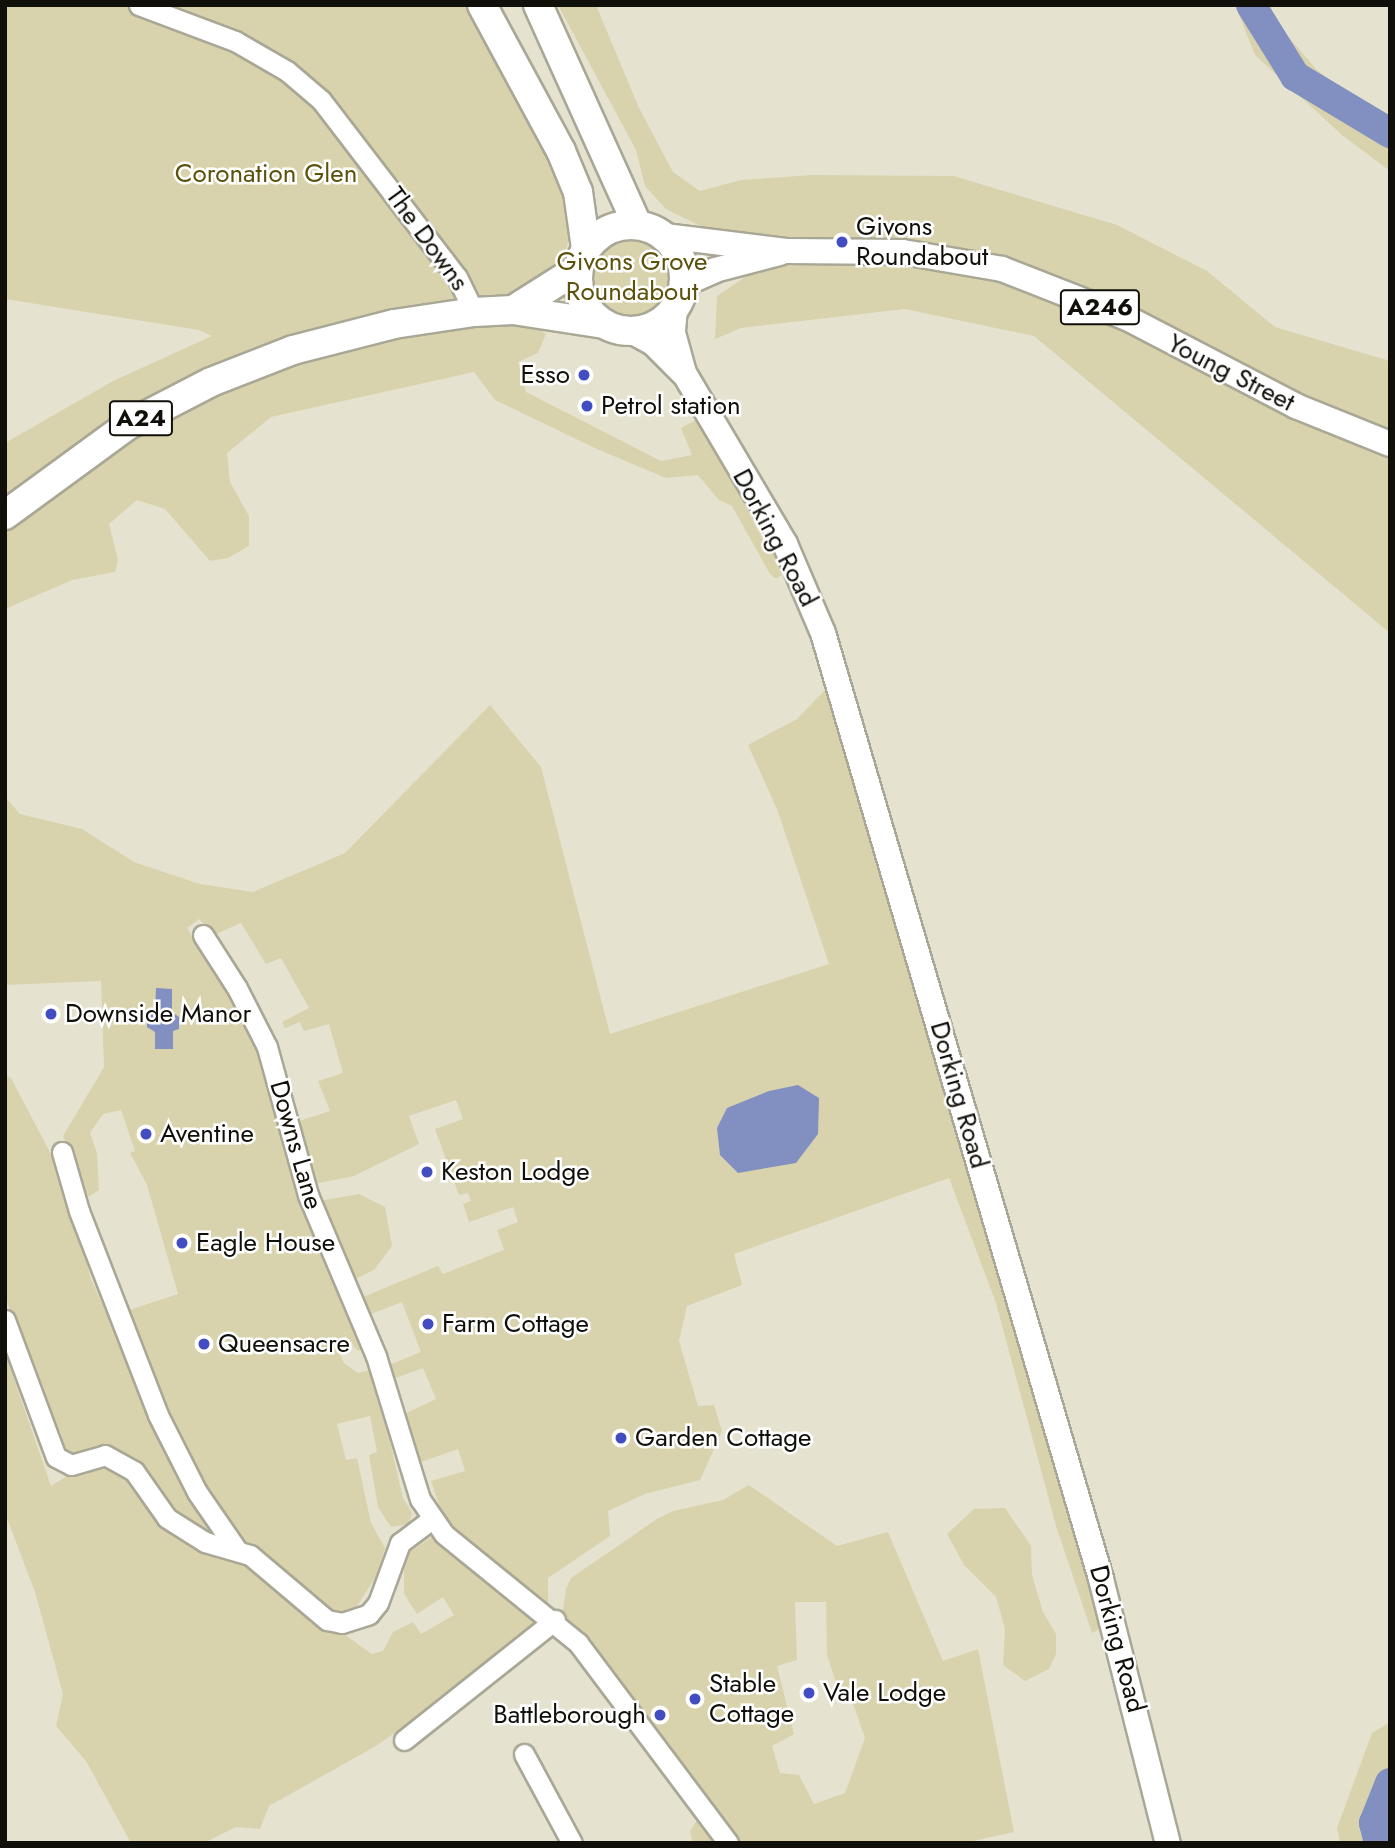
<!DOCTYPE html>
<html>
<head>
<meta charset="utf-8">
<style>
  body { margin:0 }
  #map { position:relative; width:1395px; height:1848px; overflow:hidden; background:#e5e3cf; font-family:Jost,sans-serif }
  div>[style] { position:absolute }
  .green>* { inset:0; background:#d8d3ad }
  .round { border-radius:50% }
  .water>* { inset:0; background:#828fc1 }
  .river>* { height:30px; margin:-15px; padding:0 15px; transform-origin:15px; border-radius:15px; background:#828fc1 }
  .roads { filter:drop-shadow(2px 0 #a9a795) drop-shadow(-2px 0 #a9a795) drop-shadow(0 2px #a9a795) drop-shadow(0 -2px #a9a795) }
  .minor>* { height:19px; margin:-9.5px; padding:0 9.5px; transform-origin:9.5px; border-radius:9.5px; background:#fff }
  .major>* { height:24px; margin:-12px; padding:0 12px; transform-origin:12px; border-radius:12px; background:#fff }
  .highway>* { height:28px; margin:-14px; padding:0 14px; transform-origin:14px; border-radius:14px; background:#fff }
  .highway>.ring { margin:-14px; padding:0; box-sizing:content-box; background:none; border:28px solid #fff; border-radius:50% }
  .dots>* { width:19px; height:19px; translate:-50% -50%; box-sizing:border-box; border:4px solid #fff; border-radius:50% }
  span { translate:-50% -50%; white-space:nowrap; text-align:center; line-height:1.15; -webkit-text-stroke:5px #fff; paint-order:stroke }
  .shield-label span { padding:2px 5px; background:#fff; border:2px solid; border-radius:5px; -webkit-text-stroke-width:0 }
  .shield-label { font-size:24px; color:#100f09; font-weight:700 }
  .park-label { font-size:26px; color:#5b510b }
  .poi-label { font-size:26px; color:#100f09 }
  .left { translate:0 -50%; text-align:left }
  .right { translate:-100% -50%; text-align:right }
  .street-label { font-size:26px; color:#100f09 }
  .frame { position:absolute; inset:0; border:7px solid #100f09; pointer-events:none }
</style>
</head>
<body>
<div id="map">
  <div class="green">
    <i style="clip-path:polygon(5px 5px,470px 5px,566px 190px,570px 235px,565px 254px,545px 279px,517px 294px,406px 309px,323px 332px,5px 504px,5px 443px,113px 381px,212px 336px,199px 330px,5px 299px)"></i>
    <i style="clip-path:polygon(558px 5px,596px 5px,639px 108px,673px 172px,700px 191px,741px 180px,812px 175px,954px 176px,1117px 225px,1207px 271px,1275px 327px,1390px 361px,1390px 633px,1034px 336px,905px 309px,741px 328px,715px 339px,717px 296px,748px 275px,729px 240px,666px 209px,645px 186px,636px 150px)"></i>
    <i style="clip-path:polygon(1235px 5px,1270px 5px,1276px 22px,1316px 69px,1365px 109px,1390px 121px,1390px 171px,1342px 135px,1255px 55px)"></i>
    <i class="round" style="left:592px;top:237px;width:80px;height:80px"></i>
    <i style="clip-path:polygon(488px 318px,535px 325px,546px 334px,538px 353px,518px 362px,526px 392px,661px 461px,692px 455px,681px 428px,701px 417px,787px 571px,776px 579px,770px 574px,732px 506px,718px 499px,698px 475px,666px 478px,597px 449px,495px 400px,474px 372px,271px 417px,227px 453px,230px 482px,249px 516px,249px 546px,228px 558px,210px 561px,165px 509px,137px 500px,109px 524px,118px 560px,115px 572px,72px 580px,5px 609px,5px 533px,119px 448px,212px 397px,330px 353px,422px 327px)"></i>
    <i style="clip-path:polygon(828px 687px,1102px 1628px,1092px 1633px,1056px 1526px,996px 1303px,949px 1178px,734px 1254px,742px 1285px,687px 1306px,679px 1341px,698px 1406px,714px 1405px,722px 1431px,700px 1480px,645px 1494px,608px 1511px,610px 1536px,548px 1578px,548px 1604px,477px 1555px,443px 1516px,431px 1481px,465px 1471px,458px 1449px,418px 1463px,402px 1415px,436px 1399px,423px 1368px,393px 1379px,389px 1365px,421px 1352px,402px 1302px,371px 1314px,363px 1297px,438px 1266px,443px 1274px,504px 1250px,497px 1230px,518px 1222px,513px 1207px,469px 1222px,463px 1204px,471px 1201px,468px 1193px,459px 1195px,435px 1129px,463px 1119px,456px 1100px,409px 1116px,419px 1144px,354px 1176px,314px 1184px,296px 1122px,330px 1111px,318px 1081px,343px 1073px,329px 1024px,304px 1031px,300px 1022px,285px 1028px,282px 1022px,309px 1008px,281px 958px,266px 964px,241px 923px,214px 935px,199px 919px,187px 928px,264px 1050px,367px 1351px,357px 1350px,346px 1336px,335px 1343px,344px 1363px,358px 1373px,373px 1369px,403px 1498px,412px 1513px,409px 1524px,391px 1527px,378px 1507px,369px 1455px,377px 1452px,370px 1416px,337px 1424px,346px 1460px,357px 1458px,371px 1523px,385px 1548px,376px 1577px,357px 1606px,345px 1613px,345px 1635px,372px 1654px,383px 1651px,393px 1632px,413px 1622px,421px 1634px,454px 1615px,443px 1597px,417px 1614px,404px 1594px,404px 1556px,433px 1536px,534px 1615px,536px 1633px,376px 1746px,269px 1806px,260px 1829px,236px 1827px,204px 1843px,131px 1843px,86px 1761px,56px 1726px,63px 1694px,35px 1592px,5px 1513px,5px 1353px,51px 1486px,67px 1476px,61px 1432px,52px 1427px,5px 1296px,5px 1075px,11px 1078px,64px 1179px,91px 1279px,108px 1317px,178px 1294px,147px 1185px,130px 1153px,135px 1151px,121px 1110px,103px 1114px,90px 1133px,97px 1153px,99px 1190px,88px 1197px,63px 1136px,104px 1067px,101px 981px,5px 985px,5px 797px,20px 814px,82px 829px,134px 862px,200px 884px,253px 892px,345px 853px,490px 705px,541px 767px,610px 1034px,829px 964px,777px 809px,748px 745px,797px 719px)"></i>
    <i style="clip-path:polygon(359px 1194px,385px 1207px,392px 1246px,374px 1270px,355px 1279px,319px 1201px)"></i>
    <i style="clip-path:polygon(evenodd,749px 1485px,837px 1546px,888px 1532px,943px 1661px,978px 1649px,1014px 1832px,964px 1843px,693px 1843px,690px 1831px,705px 1808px,606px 1666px,562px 1617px,566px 1589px,571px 1578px,657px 1519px,673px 1511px,723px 1500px,749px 1485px,795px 1602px,826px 1602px,827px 1655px,840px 1695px,849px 1692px,865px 1738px,845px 1793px,814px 1804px,799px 1775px,780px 1773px,772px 1746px,794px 1734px,777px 1666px,797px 1660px,795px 1602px)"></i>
    <i style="clip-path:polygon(1005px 1508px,1031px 1546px,1032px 1575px,1043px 1612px,1056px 1634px,1056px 1654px,1049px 1669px,1025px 1681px,1003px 1665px,1005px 1629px,996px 1597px,964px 1565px,947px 1534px,974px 1509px)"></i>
    <i style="clip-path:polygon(1390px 1722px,1390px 1843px,1340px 1843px,1337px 1828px,1372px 1733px)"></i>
  </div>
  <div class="water">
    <i style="clip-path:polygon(156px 988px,172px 989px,172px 1012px,179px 1017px,179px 1029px,173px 1031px,173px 1049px,155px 1049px,155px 1032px,147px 1027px,147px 1016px,155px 1013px)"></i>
    <i style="clip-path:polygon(798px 1085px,819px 1098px,818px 1134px,796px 1163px,738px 1173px,720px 1155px,717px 1128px,727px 1108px,769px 1091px)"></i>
  </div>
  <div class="river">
    <i style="left:1251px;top:5px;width:84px;rotate:58.2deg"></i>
    <i style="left:1295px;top:76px;width:111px;rotate:31deg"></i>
    <i style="left:1379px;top:1843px;width:21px;rotate:-104deg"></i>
    <i style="left:1374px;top:1823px;width:43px;rotate:-68.2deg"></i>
  </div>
  <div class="roads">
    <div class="minor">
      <i style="left:139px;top:5px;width:103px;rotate:20.6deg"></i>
      <i style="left:235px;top:41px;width:60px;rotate:30deg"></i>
      <i style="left:287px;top:71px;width:45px;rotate:40.5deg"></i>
      <i style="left:321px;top:100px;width:223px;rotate:52.5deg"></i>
      <i style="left:457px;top:277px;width:39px;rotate:64deg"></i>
      <i style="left:203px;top:935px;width:63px;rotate:57.3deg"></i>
      <i style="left:237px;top:988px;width:66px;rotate:63deg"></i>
      <i style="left:267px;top:1047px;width:154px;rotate:74.5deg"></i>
      <i style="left:308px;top:1195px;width:175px;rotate:67.1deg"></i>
      <i style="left:376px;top:1356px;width:150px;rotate:72.9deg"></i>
      <i style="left:420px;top:1499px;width:42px;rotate:55.6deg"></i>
      <i style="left:444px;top:1534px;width:173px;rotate:39.1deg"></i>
      <i style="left:578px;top:1643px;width:250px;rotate:53.1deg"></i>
      <i style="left:62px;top:1152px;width:61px;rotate:73.9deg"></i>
      <i style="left:79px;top:1211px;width:219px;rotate:68.8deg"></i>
      <i style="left:158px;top:1415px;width:86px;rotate:63.1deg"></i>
      <i style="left:197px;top:1492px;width:70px;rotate:55.4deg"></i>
      <i style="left:5px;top:1320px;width:146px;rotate:69.6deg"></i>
      <i style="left:56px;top:1457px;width:17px;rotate:28deg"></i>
      <i style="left:71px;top:1465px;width:35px;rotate:-16deg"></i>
      <i style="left:105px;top:1455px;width:33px;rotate:29deg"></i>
      <i style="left:134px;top:1471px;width:57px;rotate:54.9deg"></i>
      <i style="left:167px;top:1518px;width:45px;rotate:32.3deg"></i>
      <i style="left:205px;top:1542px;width:47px;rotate:16.1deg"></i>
      <i style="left:250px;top:1555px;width:101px;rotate:40.2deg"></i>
      <i style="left:327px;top:1620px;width:15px;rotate:11deg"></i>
      <i style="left:342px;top:1623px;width:28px;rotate:-18deg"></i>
      <i style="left:369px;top:1614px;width:14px;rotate:-51deg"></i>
      <i style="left:378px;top:1603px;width:64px;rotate:-69.9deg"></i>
      <i style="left:400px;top:1543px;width:40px;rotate:-37deg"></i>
      <i style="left:404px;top:1740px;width:193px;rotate:-38.5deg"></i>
      <i style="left:524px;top:1754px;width:101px;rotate:61.7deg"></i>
    </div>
    <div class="major">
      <i style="left:665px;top:236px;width:124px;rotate:7deg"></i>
      <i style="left:788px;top:251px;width:115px;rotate:0.5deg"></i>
      <i style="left:903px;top:252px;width:100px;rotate:9.7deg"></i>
      <i style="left:1002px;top:269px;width:134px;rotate:21.4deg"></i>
      <i style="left:1127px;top:318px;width:191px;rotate:27.5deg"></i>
      <i style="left:1296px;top:406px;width:101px;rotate:22deg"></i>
      <i style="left:684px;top:284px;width:34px;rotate:-24deg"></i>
      <i style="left:715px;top:270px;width:67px;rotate:-14.7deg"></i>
      <i style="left:675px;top:308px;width:25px;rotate:95deg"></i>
      <i style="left:673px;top:333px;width:41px;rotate:74.6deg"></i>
      <i style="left:684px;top:373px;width:199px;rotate:59.4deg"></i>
      <i style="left:785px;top:544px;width:97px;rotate:66.9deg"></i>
      <i style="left:823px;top:633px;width:986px;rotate:73.62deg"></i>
      <i style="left:1101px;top:1579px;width:272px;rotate:75.8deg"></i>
      <i style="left:631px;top:331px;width:25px;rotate:29deg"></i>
      <i style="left:653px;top:343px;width:42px;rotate:45deg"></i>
    </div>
    <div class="highway">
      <i style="left:482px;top:5px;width:166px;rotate:61.6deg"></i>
      <i style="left:561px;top:151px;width:44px;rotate:67.5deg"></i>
      <i style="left:578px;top:192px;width:57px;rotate:81.9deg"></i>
      <i style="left:538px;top:5px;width:240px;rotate:65.7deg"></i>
      <i class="ring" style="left:578px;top:225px;width:78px;height:78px"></i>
      <i style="left:513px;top:310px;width:77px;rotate:-32.2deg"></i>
      <i style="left:5px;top:515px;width:152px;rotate:-36.2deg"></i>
      <i style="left:128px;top:425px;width:93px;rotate:-27.4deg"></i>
      <i style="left:211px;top:382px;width:88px;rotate:-21.3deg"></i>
      <i style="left:293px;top:350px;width:104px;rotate:-14.4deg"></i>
      <i style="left:394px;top:324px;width:81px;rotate:-8.5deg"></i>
      <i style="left:474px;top:312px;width:39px;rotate:-3deg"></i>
      <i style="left:513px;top:310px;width:92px;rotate:8.7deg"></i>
    </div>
  </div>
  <div class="dots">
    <i style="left:842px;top:242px;background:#414dc1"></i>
    <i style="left:584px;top:375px;background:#414dc1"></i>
    <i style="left:587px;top:406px;background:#414dc1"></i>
    <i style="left:51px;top:1014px;background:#414dc1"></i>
    <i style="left:146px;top:1134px;background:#414dc1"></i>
    <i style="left:427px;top:1172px;background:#414dc1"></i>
    <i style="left:182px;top:1243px;background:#414dc1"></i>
    <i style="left:428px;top:1324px;background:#414dc1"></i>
    <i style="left:204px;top:1344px;background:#414dc1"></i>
    <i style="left:621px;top:1438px;background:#414dc1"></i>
    <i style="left:809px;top:1693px;background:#414dc1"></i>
    <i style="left:695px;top:1699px;background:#414dc1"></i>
    <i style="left:660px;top:1715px;background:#414dc1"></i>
  </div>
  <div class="shield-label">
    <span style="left:1100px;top:307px">A246</span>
    <span style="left:141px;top:418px">A24</span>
  </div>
  <div class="park-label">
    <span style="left:266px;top:174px">Coronation Glen</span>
    <span style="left:632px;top:277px">Givons Grove<br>Roundabout</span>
  </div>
  <div class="poi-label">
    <span class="left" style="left:856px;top:242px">Givons<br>Roundabout</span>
    <span class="right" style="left:570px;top:375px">Esso</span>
    <span class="left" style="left:601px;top:406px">Petrol station</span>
    <span class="left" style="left:65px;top:1014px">Downside Manor</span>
    <span class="left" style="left:160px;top:1134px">Aventine</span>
    <span class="left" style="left:441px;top:1172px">Keston Lodge</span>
    <span class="left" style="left:196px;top:1243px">Eagle House</span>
    <span class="left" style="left:442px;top:1324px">Farm Cottage</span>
    <span class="left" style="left:218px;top:1344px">Queensacre</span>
    <span class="left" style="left:635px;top:1438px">Garden Cottage</span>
    <span class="left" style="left:709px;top:1699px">Stable<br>Cottage</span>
    <span class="left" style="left:823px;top:1693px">Vale Lodge</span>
    <span class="right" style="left:646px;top:1715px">Battleborough</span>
  </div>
  <div class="street-label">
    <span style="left:427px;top:239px;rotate:54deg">The Downs</span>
    <span style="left:1231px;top:373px;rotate:27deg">Young Street</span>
    <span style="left:775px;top:538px;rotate:62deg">Dorking Road</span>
    <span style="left:959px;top:1095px;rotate:74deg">Dorking Road</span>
    <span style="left:296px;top:1145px;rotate:74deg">Downs Lane</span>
    <span style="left:1117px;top:1639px;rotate:75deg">Dorking Road</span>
  </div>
  <div class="frame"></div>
</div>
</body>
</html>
